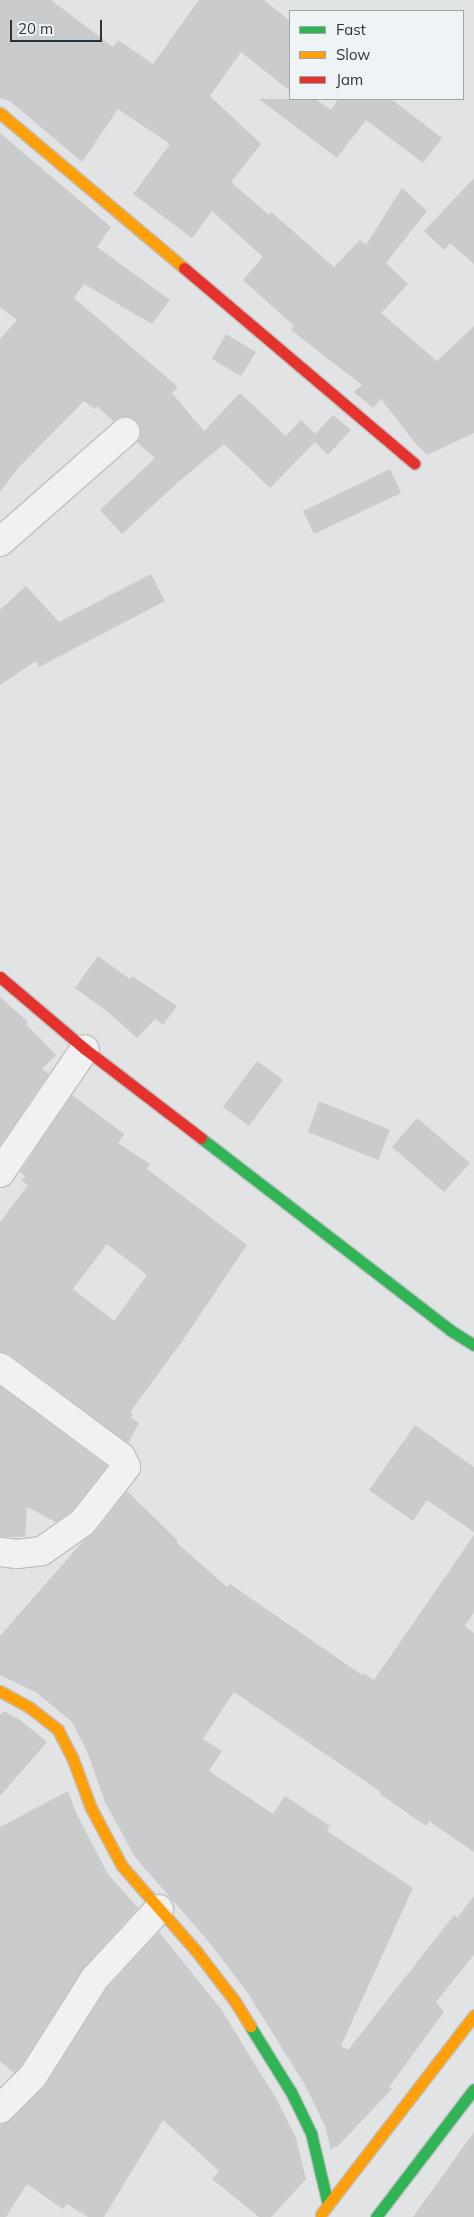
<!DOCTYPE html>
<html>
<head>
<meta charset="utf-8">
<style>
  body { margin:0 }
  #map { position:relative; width:474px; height:2217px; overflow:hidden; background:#e1e3e5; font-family:Mulish,sans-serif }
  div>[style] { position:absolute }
  .building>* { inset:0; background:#c9cbcd }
  .roads { filter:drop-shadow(1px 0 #bfc1c3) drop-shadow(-1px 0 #bfc1c3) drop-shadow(0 1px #bfc1c3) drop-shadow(0 -1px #bfc1c3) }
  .street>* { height:28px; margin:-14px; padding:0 14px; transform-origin:14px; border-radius:14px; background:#f0f1f2 }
  .fast>* { height:11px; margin:-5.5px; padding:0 5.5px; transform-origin:5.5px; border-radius:5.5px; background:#30b455 }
  .slow>* { height:11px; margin:-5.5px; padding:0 5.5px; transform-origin:5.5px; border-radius:5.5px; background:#ff9f0a }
  .jam>* { height:11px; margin:-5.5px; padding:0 5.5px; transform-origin:5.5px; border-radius:5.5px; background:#e5322d }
  span { translate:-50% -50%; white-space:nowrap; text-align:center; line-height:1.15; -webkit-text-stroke:4px #eef3f5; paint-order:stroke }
  .legend { position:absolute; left:289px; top:10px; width:175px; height:90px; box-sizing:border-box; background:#eef3f5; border:1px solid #9fa7ab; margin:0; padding:6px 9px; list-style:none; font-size:15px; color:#29353d }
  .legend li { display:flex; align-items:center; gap:10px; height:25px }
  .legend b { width:25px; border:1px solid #9fa7ab }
  .scale { position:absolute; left:10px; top:20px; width:92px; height:22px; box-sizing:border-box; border:2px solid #29353d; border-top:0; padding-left:6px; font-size:15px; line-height:18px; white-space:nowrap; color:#29353d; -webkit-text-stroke:4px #eef3f5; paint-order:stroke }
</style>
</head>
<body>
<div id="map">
  <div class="building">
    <i style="clip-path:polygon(0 0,51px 0,113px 47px,118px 40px,153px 64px,199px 0,264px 0,290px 21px,290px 91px,241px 52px,210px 96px,261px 144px,231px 182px,269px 215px,271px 212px,334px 267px,360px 240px,366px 245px,402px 188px,427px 211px,386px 263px,408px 284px,381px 313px,437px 361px,474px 326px,474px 433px,427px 455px,415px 443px,381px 399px,373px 408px,354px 392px,362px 385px,291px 330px,294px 326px,243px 280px,263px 257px,212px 211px,192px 238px,133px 194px,170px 144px,118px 109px,82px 162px,10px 101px,0 98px)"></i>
    <i style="clip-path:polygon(259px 99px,315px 99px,331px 110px,338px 99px,391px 99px,442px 138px,423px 163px,366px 120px,337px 158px)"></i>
    <i style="clip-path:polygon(0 133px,111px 227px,97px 247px,170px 300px,152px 324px,84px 284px,74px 298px,178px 387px,172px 393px,204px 431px,240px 393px,286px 436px,301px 420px,315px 434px,333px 415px,351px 430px,328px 455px,315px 442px,270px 488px,224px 444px,177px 483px,122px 534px,100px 510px,155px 458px,137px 442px,140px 429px,136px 421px,130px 417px,122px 417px,113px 421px,97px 406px,95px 409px,84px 401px,18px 468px,0 492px,0 339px,17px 320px,0 307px)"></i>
    <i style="clip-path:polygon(474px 178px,474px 264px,450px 243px,444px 250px,424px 231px)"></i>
    <i style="clip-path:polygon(226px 334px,256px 352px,241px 376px,212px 359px)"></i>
    <i style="clip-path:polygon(390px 469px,401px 493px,314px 534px,303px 511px)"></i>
    <i style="clip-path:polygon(151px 574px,165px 601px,39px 667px,36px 661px,0 685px,0 610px,26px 586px,59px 622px)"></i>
    <i style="clip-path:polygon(98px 956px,130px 979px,132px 976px,177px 1006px,163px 1025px,155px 1019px,137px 1038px,108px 1012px,75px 988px)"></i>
    <i style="clip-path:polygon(0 997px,28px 1022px,26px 1024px,56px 1055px,42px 1069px,49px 1074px,0 1145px)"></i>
    <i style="clip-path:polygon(257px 1061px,283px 1080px,249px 1126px,223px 1107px)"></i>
    <i style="clip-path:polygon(evenodd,72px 1095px,124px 1134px,118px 1143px,150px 1164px,147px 1169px,247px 1245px,183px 1340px,130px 1412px,133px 1414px,131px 1418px,139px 1423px,128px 1443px,9px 1354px,0 1352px,0 1222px,28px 1185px,22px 1181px,25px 1176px,20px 1172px,72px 1095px,107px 1244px,147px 1275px,114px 1321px,73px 1289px,107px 1244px)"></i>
    <i style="clip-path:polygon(319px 1101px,390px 1130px,378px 1160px,308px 1132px)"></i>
    <i style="clip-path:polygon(417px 1118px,470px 1163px,444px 1192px,392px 1147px)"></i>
    <i style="clip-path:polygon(0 1386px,107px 1466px,72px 1511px,56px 1522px,27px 1507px,25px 1537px,0 1537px)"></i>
    <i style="clip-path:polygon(415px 1425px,474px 1467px,474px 1532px,427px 1500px,413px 1521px,369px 1490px)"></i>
    <i style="clip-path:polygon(127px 1491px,178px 1541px,177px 1543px,227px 1587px,230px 1584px,362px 1675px,363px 1673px,374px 1680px,474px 1535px,474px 1612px,465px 1626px,474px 1633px,474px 1852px,429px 1821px,426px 1826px,380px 1794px,381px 1792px,234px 1692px,203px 1739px,222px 1751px,209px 1771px,273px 1814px,285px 1796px,330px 1826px,327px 1831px,413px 1888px,341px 2046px,348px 2050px,454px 1915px,457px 1918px,474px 1896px,474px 1955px,436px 2002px,444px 2012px,389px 2087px,392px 2089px,336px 2148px,335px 2146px,331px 2150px,325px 2126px,305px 2085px,247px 1992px,209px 1942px,135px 1857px,105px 1802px,87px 1751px,72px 1722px,37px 1693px,0 1675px,0 1636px,84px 1540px,95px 1532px)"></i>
    <i style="clip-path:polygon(4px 1711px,20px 1720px,47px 1742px,0 1796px,0 1715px)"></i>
    <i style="clip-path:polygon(68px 1791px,77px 1815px,108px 1874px,138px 1908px,82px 1970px,21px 2066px,14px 2073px,0 2061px,0 1827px)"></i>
    <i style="clip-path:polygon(159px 1932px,221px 2009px,277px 2100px,296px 2138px,306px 2179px,271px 2217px,259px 2217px,212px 2179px,219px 2171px,163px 2120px,104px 2217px,88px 2217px,67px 2204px,63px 2209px,27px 2184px,6px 2217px,0 2217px,0 2124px,11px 2120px,44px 2087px,107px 1988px)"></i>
    <i style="clip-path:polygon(474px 2132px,474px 2217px,413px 2217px)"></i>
  </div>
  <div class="roads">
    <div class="street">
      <i style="left:0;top:542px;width:167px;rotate:-41.3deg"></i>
      <i style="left:0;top:1173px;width:150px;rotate:-55.6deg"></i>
      <i style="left:0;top:1367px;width:151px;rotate:36.6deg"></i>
      <i style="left:121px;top:1457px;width:11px;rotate:63deg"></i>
      <i style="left:126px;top:1467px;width:70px;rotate:128deg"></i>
      <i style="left:83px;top:1522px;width:50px;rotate:144.7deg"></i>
      <i style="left:42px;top:1551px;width:25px;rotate:173deg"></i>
      <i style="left:17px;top:1554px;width:17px;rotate:-173deg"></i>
      <i style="left:0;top:2109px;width:47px;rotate:-45deg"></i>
      <i style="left:33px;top:2076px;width:116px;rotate:-57.7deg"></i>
      <i style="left:95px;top:1978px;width:94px;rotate:-47.2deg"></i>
    </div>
    <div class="fast">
      <i style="left:201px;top:1138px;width:314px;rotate:37.6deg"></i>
      <i style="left:450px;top:1330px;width:28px;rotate:32deg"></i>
      <i style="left:250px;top:2026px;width:78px;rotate:58.2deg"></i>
      <i style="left:291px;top:2092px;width:46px;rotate:64deg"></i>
      <i style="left:311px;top:2133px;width:74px;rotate:76.7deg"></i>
      <i style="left:376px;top:2217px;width:161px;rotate:-52.6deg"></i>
    </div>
    <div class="slow">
      <i style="left:0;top:113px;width:241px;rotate:40.1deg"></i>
      <i style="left:0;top:1691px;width:33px;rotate:29deg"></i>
      <i style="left:29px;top:1707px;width:37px;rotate:38deg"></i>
      <i style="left:58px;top:1730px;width:30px;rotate:63deg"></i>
      <i style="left:72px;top:1757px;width:54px;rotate:69.6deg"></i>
      <i style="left:91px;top:1808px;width:66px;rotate:61.9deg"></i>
      <i style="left:122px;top:1866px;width:114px;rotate:48.9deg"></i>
      <i style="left:197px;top:1952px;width:61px;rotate:52.4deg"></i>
      <i style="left:234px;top:2000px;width:31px;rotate:58deg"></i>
      <i style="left:321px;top:2214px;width:251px;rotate:-52.4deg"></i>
    </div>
    <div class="jam">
      <i style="left:184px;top:268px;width:302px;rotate:40.3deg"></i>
      <i style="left:0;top:977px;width:111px;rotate:40.3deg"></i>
      <i style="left:85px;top:1049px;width:146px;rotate:37.5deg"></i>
    </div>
  </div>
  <ul class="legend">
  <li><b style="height:6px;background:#30b455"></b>Fast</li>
  <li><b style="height:6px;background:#ff9f0a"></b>Slow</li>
  <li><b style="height:6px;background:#e5322d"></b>Jam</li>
  </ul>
  <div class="scale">20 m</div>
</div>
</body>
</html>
